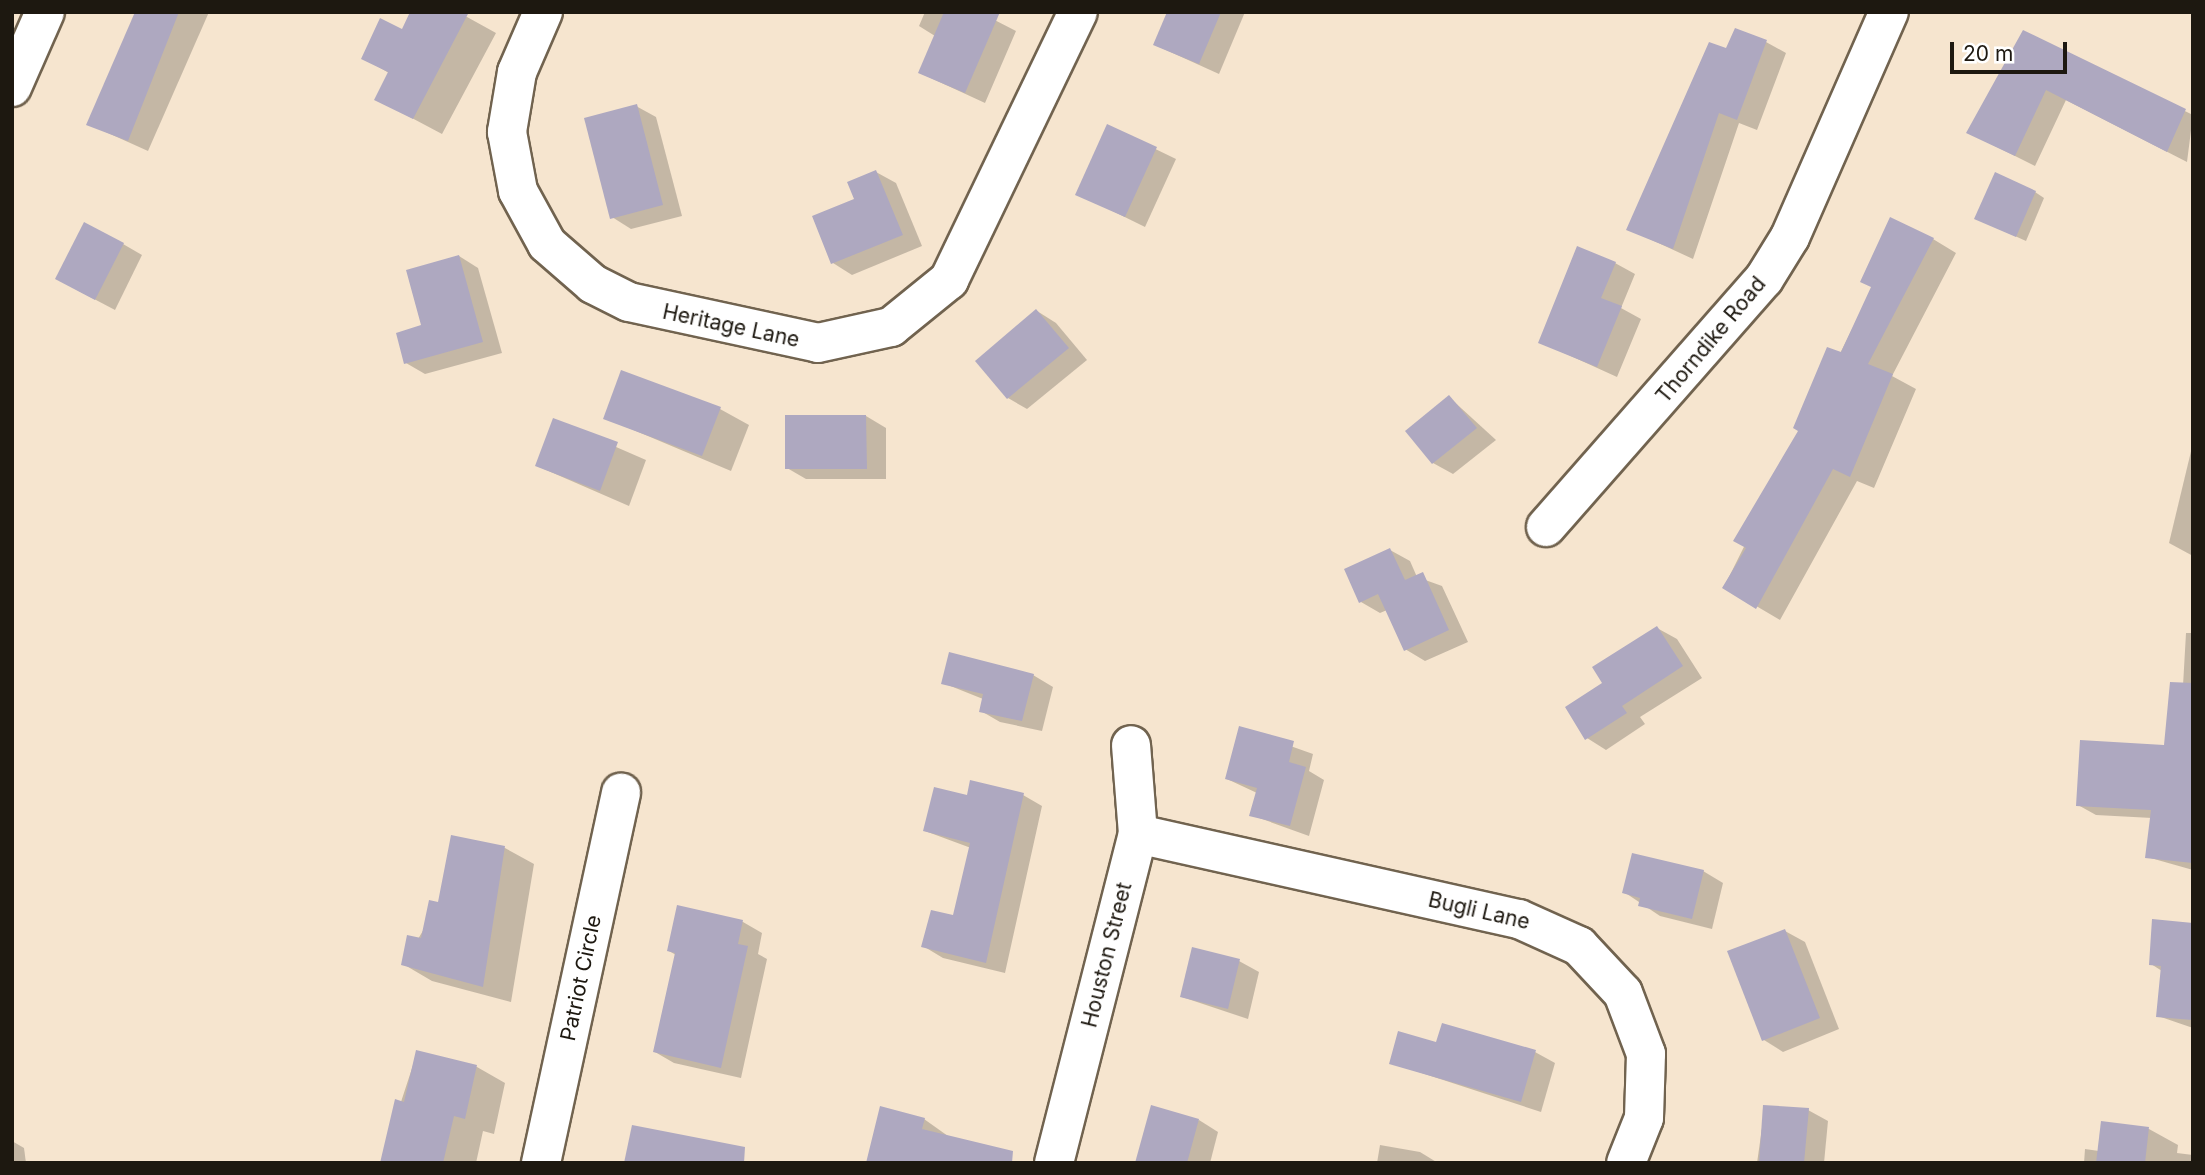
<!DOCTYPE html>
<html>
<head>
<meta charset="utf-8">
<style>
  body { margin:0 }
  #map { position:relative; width:2205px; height:1175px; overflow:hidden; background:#f6e5cf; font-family:Inter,sans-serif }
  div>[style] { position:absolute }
  .shadow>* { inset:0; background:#0003 }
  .building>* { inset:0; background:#aea8c0 }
  .roads { filter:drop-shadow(2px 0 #71634f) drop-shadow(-2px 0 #71634f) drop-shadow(0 2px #71634f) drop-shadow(0 -2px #71634f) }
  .street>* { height:38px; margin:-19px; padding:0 19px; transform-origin:19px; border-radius:19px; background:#fff }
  span { translate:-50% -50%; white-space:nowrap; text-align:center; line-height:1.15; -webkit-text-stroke:5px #fff; paint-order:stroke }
  .street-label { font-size:21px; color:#1d1810 }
  .frame { position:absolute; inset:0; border:14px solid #1d1810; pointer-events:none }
  .scale { position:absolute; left:1950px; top:42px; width:117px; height:32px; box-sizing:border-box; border:4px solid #1d1810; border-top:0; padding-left:9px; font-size:21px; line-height:24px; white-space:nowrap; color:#1d1810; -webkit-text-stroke:5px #fff; paint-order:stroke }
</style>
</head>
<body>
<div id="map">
  <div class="shadow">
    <i style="clip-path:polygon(136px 12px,209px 12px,148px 151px,88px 124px)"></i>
    <i style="clip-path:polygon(458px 12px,496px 33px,442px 134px,376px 99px,389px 73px,363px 58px,403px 31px)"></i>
    <i style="clip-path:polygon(925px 12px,979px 12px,1016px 31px,985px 103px,920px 73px,935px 36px,919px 26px)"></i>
    <i style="clip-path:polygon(1169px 12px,1245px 12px,1219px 74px,1155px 45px)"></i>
    <i style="clip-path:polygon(2024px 32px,2193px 115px,2187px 162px,2066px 100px,2035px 166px,1969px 133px)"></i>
    <i style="clip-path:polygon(1766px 42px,1786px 53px,1757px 130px,1739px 123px,1693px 259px,1628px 229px,1727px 51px)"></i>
    <i style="clip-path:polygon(636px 106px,656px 117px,682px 216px,631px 229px,612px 217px)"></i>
    <i style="clip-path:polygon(1108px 126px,1176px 159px,1145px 227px,1078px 194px)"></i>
    <i style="clip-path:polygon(876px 172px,896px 183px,922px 246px,852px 275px,833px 263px)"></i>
    <i style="clip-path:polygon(2035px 192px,2044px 198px,2026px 241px,1986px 223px)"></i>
    <i style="clip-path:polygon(1933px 239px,1956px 253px,1892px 376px,1916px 389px,1874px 488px,1857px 481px,1780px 620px,1724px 587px,1873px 287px)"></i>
    <i style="clip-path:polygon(123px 244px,142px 255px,115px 310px,77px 290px)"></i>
    <i style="clip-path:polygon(459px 256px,478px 268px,502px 353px,425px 374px,406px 363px)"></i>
    <i style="clip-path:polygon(1615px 263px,1635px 274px,1621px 308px,1641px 319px,1617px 377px,1540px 342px)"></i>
    <i style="clip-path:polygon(1037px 311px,1056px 323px,1087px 360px,1027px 409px,1008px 398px)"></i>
    <i style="clip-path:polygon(1449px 397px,1496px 440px,1453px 474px,1433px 463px,1407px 432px)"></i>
    <i style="clip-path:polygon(720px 409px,749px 425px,731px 471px,605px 418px)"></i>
    <i style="clip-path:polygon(866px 416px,886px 428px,886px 479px,806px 479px,787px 468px)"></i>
    <i style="clip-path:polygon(554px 420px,646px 460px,629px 506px,537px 466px)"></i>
    <i style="clip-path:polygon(2193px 443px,2193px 556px,2169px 543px)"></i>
    <i style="clip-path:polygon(1390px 550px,1410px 561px,1417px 577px,1442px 586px,1468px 642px,1425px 661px,1405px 649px,1387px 610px,1380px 613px,1361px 602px)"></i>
    <i style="clip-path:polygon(1657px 628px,1677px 639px,1702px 678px,1640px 717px,1645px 724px,1606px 750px,1587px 738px,1605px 683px)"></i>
    <i style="clip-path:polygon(2186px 633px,2193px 633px,2193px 870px,2147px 857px,2152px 818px,2096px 815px,2078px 805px,2180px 738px)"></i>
    <i style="clip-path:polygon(1033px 675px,1053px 687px,1042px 731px,1000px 722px,981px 711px,983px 699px,943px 683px)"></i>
    <i style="clip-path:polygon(1240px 728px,1313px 754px,1309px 771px,1324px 780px,1309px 836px,1251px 815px,1257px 793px,1227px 779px)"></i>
    <i style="clip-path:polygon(1023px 795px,1042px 806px,1005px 973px,943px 958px,923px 946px,954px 917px,971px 848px,925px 831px,968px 798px)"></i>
    <i style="clip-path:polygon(452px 837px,505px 848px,534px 864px,511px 1002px,432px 981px,403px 964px,439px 904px)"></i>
    <i style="clip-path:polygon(1703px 871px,1723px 883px,1712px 929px,1660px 916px,1624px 892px)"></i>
    <i style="clip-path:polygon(679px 907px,743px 922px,762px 933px,758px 954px,767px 959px,741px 1078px,674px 1063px,655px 1052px,676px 955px,669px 951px)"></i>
    <i style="clip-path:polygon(2193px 925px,2193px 1028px,2158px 1016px,2162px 971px,2151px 964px)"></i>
    <i style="clip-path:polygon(1785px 931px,1805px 942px,1839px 1029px,1783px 1052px,1764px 1040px)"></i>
    <i style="clip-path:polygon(1239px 961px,1259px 972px,1248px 1019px,1182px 997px)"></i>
    <i style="clip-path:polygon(1437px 1044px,1535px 1052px,1555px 1063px,1541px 1112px,1391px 1063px)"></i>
    <i style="clip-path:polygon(417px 1053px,477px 1067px,505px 1083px,494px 1134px,483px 1131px,476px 1163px,381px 1163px)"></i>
    <i style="clip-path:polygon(1765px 1107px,1808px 1110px,1828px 1121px,1824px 1163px,1757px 1163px)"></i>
    <i style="clip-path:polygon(881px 1108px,924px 1119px,986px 1163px)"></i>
    <i style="clip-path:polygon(1199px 1120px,1218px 1132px,1210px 1163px,1137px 1163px)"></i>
    <i style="clip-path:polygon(2103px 1123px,2149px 1129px,2178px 1145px,2177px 1153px,2193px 1155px,2193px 1163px,2084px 1163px,2085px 1149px,2099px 1151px)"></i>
    <i style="clip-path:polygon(12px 1141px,24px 1148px,26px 1163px,12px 1163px)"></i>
    <i style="clip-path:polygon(1380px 1145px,1420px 1152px,1438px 1163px,1377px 1163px)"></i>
  </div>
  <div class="building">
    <i style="clip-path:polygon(135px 12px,179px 12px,128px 141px,86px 125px)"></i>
    <i style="clip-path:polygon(410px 12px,469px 12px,413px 119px,374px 100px,388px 72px,361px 59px,380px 18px,402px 29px)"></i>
    <i style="clip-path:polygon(944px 12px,1000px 12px,965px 93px,918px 73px)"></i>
    <i style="clip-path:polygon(1167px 12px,1221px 12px,1199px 64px,1153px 45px)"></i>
    <i style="clip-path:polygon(1735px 28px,1767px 40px,1737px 120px,1719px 113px,1673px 249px,1626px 230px,1709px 42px,1726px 48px)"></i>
    <i style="clip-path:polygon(2023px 30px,2186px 109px,2167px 152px,2046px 90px,2015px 156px,1966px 133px)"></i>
    <i style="clip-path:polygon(637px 104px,663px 205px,610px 219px,584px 118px)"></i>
    <i style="clip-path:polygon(1107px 124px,1157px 147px,1125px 217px,1075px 195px)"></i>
    <i style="clip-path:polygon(876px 170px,903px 235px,831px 264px,812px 216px,854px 199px,847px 182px)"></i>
    <i style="clip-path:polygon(1995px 172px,2036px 191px,2016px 237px,1974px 219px)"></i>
    <i style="clip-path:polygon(1890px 217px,1934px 238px,1868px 364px,1893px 374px,1850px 477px,1833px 469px,1756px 609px,1722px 588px,1746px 548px,1733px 541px,1798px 431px,1793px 428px,1827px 347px,1841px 352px,1871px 287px,1860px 282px)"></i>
    <i style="clip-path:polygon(84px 222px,124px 243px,95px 300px,55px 279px)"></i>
    <i style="clip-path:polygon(1577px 246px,1616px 262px,1601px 298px,1622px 306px,1597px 367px,1538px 343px)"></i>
    <i style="clip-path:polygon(459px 255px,483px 342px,404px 364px,396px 333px,421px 325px,406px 270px)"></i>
    <i style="clip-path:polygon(1036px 309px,1069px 348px,1007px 399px,975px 361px)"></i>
    <i style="clip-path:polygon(621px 370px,721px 407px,702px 456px,603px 419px)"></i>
    <i style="clip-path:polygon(1449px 395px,1477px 428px,1432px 464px,1405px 431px)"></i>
    <i style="clip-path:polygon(785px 415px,866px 415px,867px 469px,785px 469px)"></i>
    <i style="clip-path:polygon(553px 418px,618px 442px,600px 491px,535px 466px)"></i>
    <i style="clip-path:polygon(1390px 548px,1405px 580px,1423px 572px,1449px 630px,1404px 651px,1378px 594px,1359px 603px,1344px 569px)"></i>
    <i style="clip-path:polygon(1657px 626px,1683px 666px,1622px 706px,1627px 713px,1585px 740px,1565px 707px,1602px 683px,1592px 667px)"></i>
    <i style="clip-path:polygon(949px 652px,1034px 674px,1022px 721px,979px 712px,983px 694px,941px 684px)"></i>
    <i style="clip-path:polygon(2170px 682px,2193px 683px,2193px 863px,2145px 858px,2151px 810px,2076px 806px,2080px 740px,2164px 745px)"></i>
    <i style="clip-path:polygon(1239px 726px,1294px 741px,1289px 762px,1306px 767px,1290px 826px,1249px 816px,1257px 788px,1225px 779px)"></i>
    <i style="clip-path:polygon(970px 780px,1024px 793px,986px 963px,921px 947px,931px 910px,953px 915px,970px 843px,923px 831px,934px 787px,967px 795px)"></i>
    <i style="clip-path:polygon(451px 835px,505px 846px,483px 987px,401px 965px,407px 935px,421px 938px,429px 900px,438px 902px)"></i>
    <i style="clip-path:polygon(1632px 853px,1704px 870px,1692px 919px,1638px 906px,1640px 898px,1622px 893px)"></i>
    <i style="clip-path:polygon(677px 905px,743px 920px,738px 944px,748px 946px,721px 1068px,653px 1052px,675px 953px,667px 951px)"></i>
    <i style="clip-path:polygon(2152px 919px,2193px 923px,2193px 1020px,2156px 1017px,2161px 966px,2149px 965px)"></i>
    <i style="clip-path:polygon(1785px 929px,1820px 1018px,1762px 1041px,1727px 951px)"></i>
    <i style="clip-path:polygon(1192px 947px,1240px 959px,1228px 1009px,1180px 997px)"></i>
    <i style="clip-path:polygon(1442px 1023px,1536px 1050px,1521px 1102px,1389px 1064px,1398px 1031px,1436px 1042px)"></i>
    <i style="clip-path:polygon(416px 1050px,477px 1065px,465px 1119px,454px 1116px,443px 1163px,380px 1163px,395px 1099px,404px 1102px)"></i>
    <i style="clip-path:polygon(1151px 1105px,1199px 1119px,1187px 1163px,1135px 1163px)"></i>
    <i style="clip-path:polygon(1763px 1105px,1809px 1108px,1804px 1163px,1759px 1163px)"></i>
    <i style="clip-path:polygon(880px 1106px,925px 1118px,922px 1129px,1013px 1151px,1012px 1163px,866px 1163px)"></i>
    <i style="clip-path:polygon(2101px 1121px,2149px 1127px,2145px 1163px,2096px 1163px)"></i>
    <i style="clip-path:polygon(632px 1125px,745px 1147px,744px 1163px,624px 1163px)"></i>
  </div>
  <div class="roads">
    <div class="street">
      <i style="left:543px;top:12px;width:65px;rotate:113.4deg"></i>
      <i style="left:517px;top:72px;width:61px;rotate:99.5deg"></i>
      <i style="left:507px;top:132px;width:60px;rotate:79.4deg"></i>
      <i style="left:518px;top:191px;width:60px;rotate:61.3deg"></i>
      <i style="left:547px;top:244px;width:61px;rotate:41deg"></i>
      <i style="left:593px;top:284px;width:40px;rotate:26.6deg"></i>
      <i style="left:629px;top:302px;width:193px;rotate:12.2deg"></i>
      <i style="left:818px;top:343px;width:75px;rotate:-12.4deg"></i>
      <i style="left:891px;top:327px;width:75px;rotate:-39deg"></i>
      <i style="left:949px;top:280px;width:297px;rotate:-64.3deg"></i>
      <i style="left:12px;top:87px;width:82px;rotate:-66.3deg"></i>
      <i style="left:1546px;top:527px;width:330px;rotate:-48.7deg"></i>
      <i style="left:1764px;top:279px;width:49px;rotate:-58.2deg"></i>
      <i style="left:1790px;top:237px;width:246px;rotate:-66.3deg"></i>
      <i style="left:1138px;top:834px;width:390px;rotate:12.6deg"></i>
      <i style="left:1519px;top:919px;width:66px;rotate:24.2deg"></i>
      <i style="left:1579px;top:946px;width:64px;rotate:46.9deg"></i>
      <i style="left:1623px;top:993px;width:65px;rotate:69.3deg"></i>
      <i style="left:1646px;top:1054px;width:64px;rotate:91.8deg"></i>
      <i style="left:1644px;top:1118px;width:48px;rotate:111.8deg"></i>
      <i style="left:541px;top:1163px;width:379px;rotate:-77.8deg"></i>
      <i style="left:1054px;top:1163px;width:340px;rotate:-75.7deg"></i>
      <i style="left:1138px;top:834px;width:89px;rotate:-94.5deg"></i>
    </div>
  </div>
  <div class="street-label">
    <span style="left:731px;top:326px;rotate:12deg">Heritage Lane</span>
    <span style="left:1711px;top:340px;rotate:-50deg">Thorndike Road</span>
    <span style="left:1479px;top:911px;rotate:13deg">Bugli Lane</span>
    <span style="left:1107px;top:955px;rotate:-76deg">Houston Street</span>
    <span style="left:581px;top:978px;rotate:-78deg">Patriot Circle</span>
  </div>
  <div class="frame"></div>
  <div class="scale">20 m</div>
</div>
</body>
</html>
